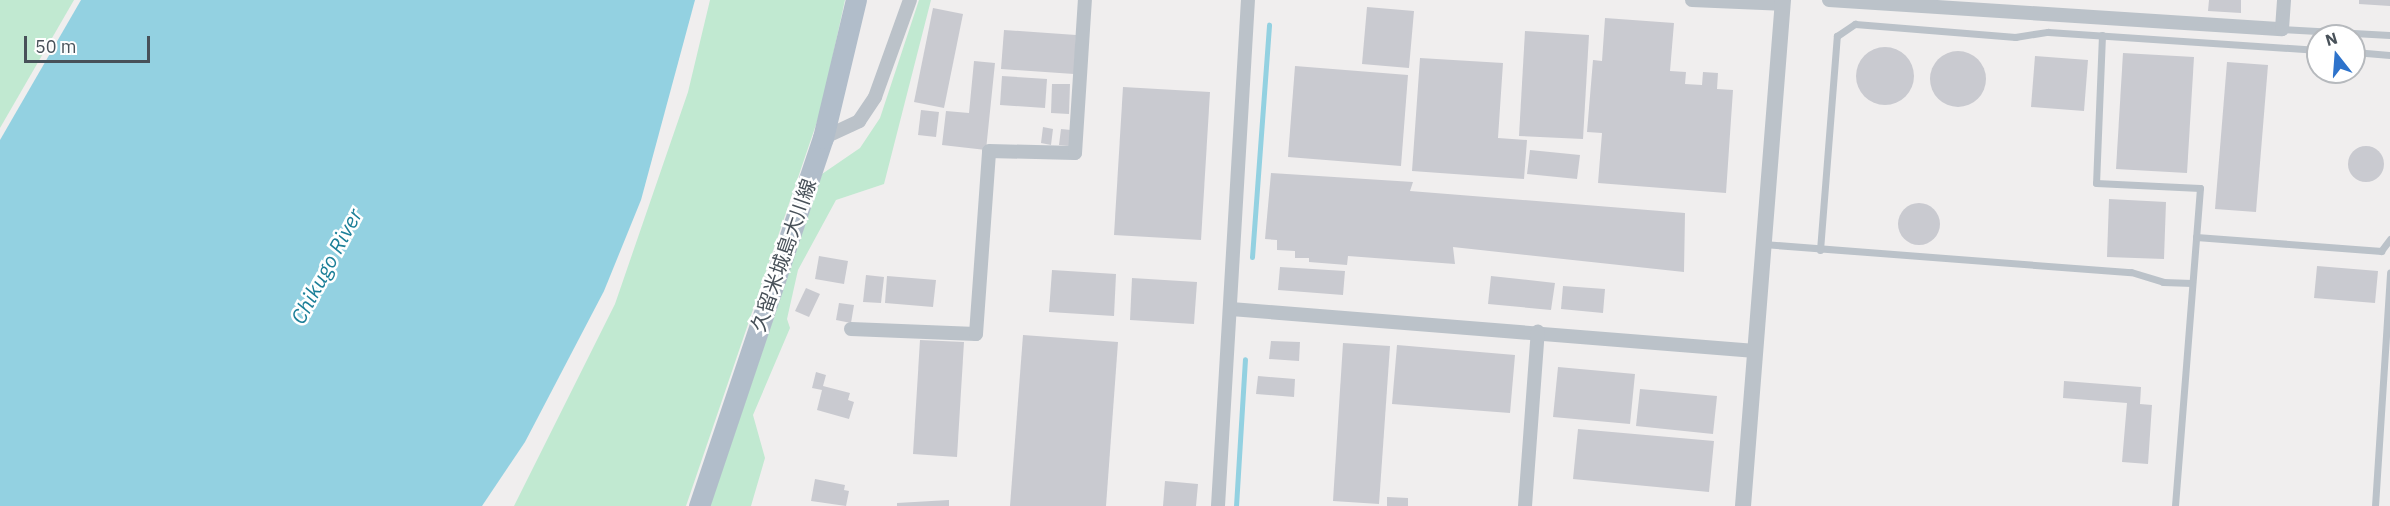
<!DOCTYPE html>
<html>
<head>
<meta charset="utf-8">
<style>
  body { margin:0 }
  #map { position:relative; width:2390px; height:506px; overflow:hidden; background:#f0eeee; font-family:"IBM Plex Sans","Noto Sans JP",sans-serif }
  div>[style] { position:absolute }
  .green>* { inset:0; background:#c1e9d1 }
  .water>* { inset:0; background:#93d1e1 }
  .stream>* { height:5px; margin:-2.5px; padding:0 2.5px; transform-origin:2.5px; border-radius:2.5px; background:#93d1e1 }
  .building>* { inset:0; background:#c9cad0 }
  .round { border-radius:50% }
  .service>* { height:7px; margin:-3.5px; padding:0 3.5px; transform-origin:3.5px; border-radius:3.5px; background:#bbc2c9 }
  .minor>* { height:14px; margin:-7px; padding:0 7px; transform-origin:7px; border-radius:7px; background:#bbc2c9 }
  .tertiary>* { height:16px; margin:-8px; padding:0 8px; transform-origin:8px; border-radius:8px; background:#bbc2c9 }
  .primary>* { height:21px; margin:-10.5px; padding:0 10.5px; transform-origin:10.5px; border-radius:10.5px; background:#b1bdca }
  span { translate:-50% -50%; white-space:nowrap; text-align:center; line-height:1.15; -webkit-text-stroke:5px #fff; paint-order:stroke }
  .street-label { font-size:20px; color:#485159 }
  .water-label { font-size:21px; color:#1c7f98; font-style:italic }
  .north { position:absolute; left:2306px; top:24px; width:60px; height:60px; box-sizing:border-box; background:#fff; border:2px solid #b6b9bd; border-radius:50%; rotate:343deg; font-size:16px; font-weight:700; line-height:24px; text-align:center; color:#485159 }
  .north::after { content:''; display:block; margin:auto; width:21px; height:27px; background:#2e73cb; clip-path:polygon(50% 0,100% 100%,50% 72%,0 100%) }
  .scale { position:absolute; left:24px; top:36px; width:126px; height:27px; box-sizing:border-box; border:3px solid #485159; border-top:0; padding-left:8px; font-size:18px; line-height:21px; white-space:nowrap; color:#485159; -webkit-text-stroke:4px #fff; paint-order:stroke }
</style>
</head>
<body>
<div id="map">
  <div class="green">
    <i style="clip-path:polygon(0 0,74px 0,0 128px)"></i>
    <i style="clip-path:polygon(710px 0,845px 0,821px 110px,686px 506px,514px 506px,615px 304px,688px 92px)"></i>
    <i style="clip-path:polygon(919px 0,931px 0,884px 184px,836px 200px,798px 270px,787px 319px,790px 328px,753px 415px,765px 458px,751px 506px,710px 506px,822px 174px,860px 148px,880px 118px)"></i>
  </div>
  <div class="water">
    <i style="clip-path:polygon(81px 0,695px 0,641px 200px,604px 291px,525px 442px,482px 506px,0 506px,0 140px)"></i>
  </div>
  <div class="stream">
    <i style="left:1252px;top:257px;width:233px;rotate:-85.8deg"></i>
    <i style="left:1236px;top:506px;width:147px;rotate:-86.5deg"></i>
  </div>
  <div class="building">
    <i style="clip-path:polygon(2209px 0,2241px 0,2241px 13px,2208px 11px)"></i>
    <i style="clip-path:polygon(2359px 0,2390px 0,2390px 6px,2359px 4px)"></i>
    <i style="clip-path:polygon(1367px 7px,1414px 11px,1409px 68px,1362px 64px)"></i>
    <i style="clip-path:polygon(933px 8px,963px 14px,944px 108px,914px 102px)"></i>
    <i style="clip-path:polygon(1605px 18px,1674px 23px,1670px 71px,1686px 72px,1685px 84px,1702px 85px,1703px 72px,1718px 73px,1717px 89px,1733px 90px,1726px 193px,1598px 183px,1602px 133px,1587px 132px,1593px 60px,1602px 61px)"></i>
    <i style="clip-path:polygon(1004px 30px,1076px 35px,1074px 74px,1001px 69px)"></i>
    <i style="clip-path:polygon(1525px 31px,1589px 35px,1583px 139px,1519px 136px)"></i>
    <i class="round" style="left:1856px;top:47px;width:58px;height:58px"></i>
    <i class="round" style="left:1930px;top:51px;width:56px;height:56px"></i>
    <i style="clip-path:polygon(2123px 53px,2194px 57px,2187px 173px,2116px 169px)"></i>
    <i style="clip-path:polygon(2035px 56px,2088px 60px,2084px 111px,2031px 107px)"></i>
    <i style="clip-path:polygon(1420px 58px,1503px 63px,1498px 138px,1527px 140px,1524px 179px,1412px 171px)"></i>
    <i style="clip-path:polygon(974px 61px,995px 63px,986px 150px,942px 145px,946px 111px,969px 113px)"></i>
    <i style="clip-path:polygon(2227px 62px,2268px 65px,2256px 212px,2215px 209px)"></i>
    <i style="clip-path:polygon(1295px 66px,1408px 75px,1401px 166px,1288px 157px)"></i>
    <i style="clip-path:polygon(1002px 76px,1047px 79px,1045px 108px,1000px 105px)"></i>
    <i style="clip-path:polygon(1052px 84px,1070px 84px,1069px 114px,1051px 113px)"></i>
    <i style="clip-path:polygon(1123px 87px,1210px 92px,1201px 240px,1114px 235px)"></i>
    <i style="clip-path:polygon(921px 110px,939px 112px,936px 137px,918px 135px)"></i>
    <i style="clip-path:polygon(1043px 127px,1053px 129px,1051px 145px,1041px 143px)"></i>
    <i style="clip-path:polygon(1061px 129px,1071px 130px,1069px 146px,1059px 145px)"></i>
    <i class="round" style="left:2348px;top:146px;width:36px;height:36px"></i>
    <i style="clip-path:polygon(1530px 150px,1580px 155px,1577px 179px,1527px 174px)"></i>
    <i style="clip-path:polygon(1271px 173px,1413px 182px,1410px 191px,1685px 213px,1684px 272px,1453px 247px,1455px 264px,1348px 256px,1347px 265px,1309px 262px,1309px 258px,1295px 258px,1295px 251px,1277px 250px,1277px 240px,1265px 239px)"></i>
    <i style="clip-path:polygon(2109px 199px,2166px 202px,2164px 259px,2107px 257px)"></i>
    <i class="round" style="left:1898px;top:203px;width:42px;height:42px"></i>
    <i style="clip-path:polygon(819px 256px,848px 261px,844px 284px,815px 279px)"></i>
    <i style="clip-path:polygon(2317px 266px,2378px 271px,2375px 303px,2314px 298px)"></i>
    <i style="clip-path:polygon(1280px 267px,1345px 271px,1343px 295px,1278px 290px)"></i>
    <i style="clip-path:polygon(1052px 270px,1116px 274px,1114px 316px,1049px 312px)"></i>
    <i style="clip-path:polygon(866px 275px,884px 277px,881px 303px,863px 302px)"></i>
    <i style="clip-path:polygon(887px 276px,936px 280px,933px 307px,885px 303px)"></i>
    <i style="clip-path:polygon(1491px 276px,1555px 283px,1551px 310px,1488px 304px)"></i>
    <i style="clip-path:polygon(1132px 278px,1197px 282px,1194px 324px,1130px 320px)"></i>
    <i style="clip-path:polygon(1563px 286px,1605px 289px,1603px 313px,1561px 309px)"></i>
    <i style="clip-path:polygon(806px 288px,820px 294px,809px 317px,795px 311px)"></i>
    <i style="clip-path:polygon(839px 303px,854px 305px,851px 323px,836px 320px)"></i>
    <i style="clip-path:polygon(1023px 335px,1118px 342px,1106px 506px,1010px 506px)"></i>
    <i style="clip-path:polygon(920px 340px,964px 342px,957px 457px,913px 454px)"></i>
    <i style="clip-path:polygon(1271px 341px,1300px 342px,1299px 361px,1269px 359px)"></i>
    <i style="clip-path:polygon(1343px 343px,1390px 346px,1379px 504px,1333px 501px)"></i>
    <i style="clip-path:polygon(1397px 345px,1515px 355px,1510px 413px,1392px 404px)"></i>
    <i style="clip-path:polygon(1558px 367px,1635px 374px,1630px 424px,1553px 417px)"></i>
    <i style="clip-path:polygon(816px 372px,826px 375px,823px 386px,850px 393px,848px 400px,854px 402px,849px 419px,817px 410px,822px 390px,812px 388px)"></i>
    <i style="clip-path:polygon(1258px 376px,1295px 379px,1294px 397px,1256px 394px)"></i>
    <i style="clip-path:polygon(2064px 381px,2141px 387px,2140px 404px,2152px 405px,2148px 464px,2122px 462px,2127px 403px,2063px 398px)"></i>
    <i style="clip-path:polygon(1640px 389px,1717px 396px,1713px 434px,1636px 426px)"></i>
    <i style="clip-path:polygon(1578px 429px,1714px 441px,1709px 492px,1573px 479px)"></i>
    <i style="clip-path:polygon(815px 479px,845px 485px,844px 490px,849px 491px,846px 506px,811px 501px)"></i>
    <i style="clip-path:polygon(1165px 481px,1198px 484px,1196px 506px,1163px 506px)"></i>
    <i style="clip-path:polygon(1387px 497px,1408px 498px,1408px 506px,1387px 506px)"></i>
    <i style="clip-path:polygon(949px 500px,949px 506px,897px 506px,897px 503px)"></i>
  </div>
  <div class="service">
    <i style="left:2282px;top:29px;width:108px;rotate:3.2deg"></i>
    <i style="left:2102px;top:35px;width:148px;rotate:92.3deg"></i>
    <i style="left:2096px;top:183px;width:104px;rotate:2.8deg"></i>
    <i style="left:2200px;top:188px;width:319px;rotate:94.5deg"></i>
    <i style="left:2354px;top:52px;width:36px;rotate:5deg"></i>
    <i style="left:2196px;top:237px;width:186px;rotate:4.3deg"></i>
    <i style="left:2381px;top:251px;width:15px;rotate:-53deg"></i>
    <i style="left:1763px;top:244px;width:369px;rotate:4.4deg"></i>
    <i style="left:2131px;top:272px;width:34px;rotate:17deg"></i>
    <i style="left:2163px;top:282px;width:29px;rotate:2deg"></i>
    <i style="left:1820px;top:250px;width:215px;rotate:-85.5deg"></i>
    <i style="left:1837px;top:36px;width:22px;rotate:-34deg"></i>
    <i style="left:1855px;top:24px;width:161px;rotate:4.6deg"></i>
    <i style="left:2015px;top:37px;width:33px;rotate:-9deg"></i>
    <i style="left:2048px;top:32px;width:271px;rotate:3.8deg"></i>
    <i style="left:2375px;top:506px;width:234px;rotate:-86.3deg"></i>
  </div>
  <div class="minor">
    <i style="left:1692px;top:0;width:90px;rotate:2.5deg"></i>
    <i style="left:1829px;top:0;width:454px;rotate:3.7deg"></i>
    <i style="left:2282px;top:29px;width:29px;rotate:-86deg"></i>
    <i style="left:823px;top:138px;width:40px;rotate:-25deg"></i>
    <i style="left:859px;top:121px;width:29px;rotate:-56deg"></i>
    <i style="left:875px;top:97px;width:103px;rotate:-70.2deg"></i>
    <i style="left:1231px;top:309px;width:526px;rotate:4.58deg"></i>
    <i style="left:851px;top:329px;width:125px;rotate:2.3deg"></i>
    <i style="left:976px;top:334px;width:183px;rotate:-85.9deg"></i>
    <i style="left:989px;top:151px;width:86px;rotate:1.3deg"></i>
    <i style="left:1075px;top:153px;width:153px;rotate:-86.3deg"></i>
    <i style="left:1218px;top:506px;width:507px;rotate:-86.61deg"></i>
    <i style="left:1525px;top:506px;width:175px;rotate:-85.8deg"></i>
  </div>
  <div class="tertiary">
    <i style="left:1743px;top:506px;width:508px;rotate:-85.48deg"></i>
  </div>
  <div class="primary">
    <i style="left:699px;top:506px;width:388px;rotate:-71.4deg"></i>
    <i style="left:823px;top:138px;width:142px;rotate:-76.6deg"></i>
  </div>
  <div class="street-label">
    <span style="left:783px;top:255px;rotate:-71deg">久留米城島大川線</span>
  </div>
  <div class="water-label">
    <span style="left:326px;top:266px;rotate:-62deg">Chikugo River</span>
  </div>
  <div class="north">N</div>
  <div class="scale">50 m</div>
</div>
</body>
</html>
